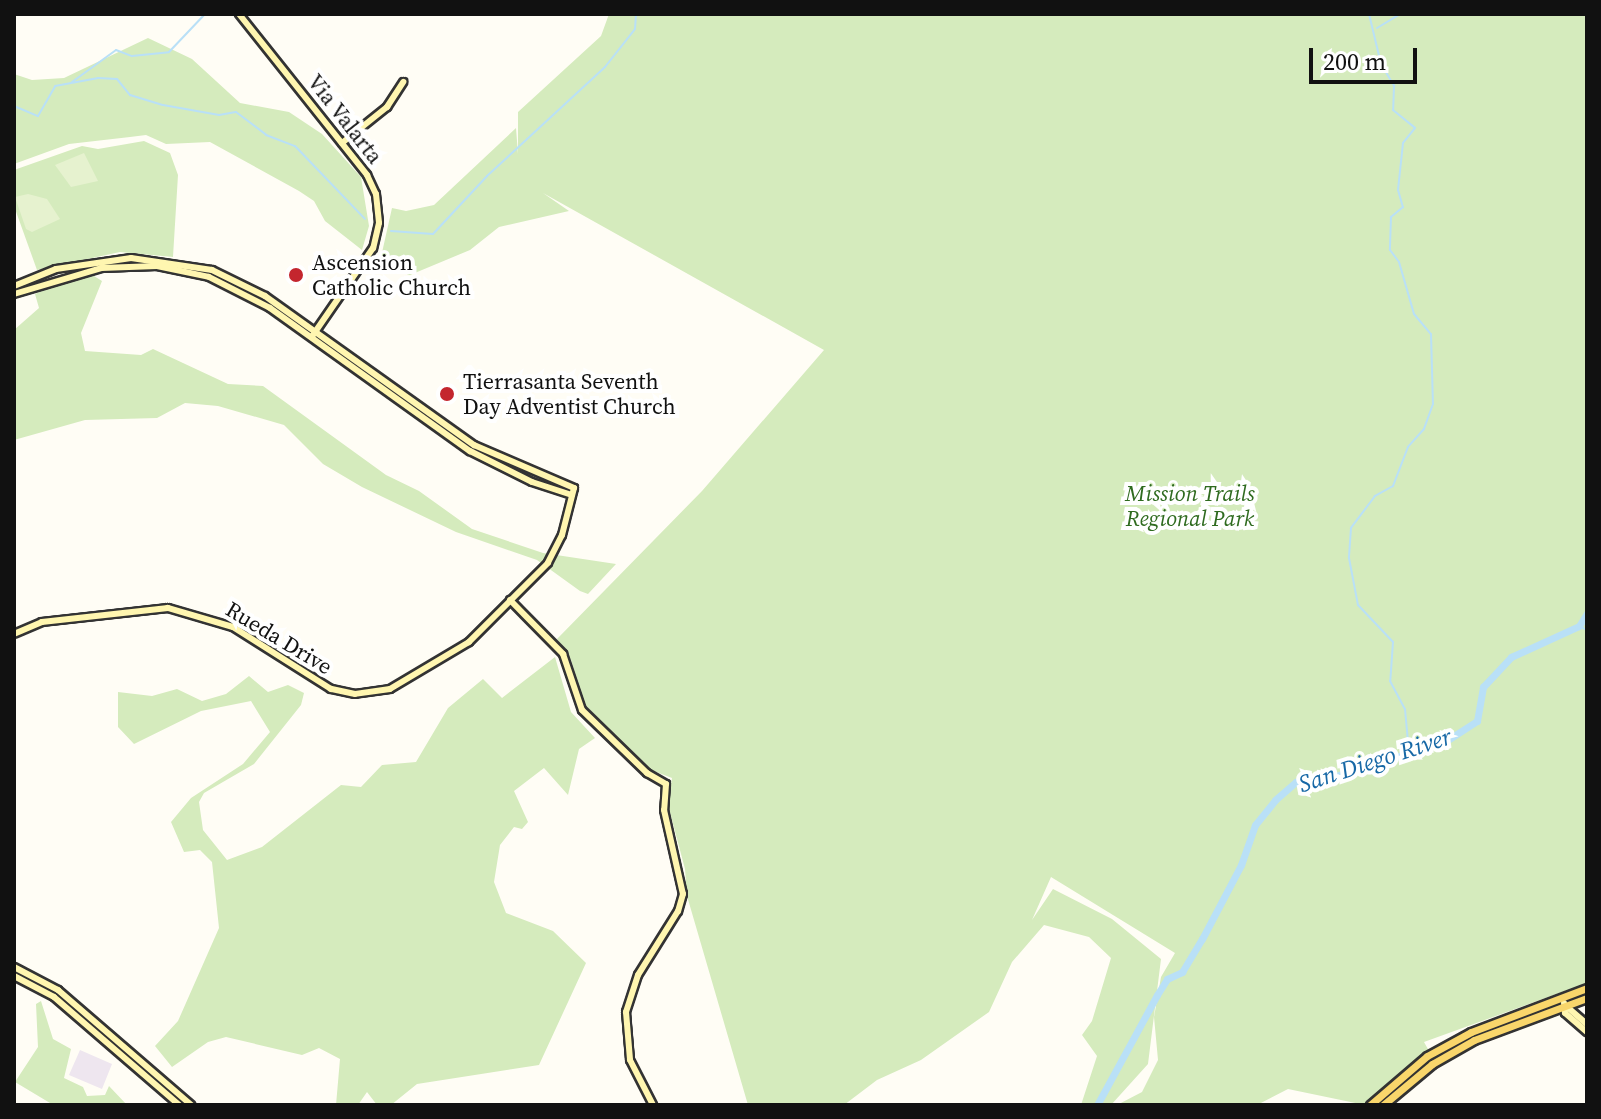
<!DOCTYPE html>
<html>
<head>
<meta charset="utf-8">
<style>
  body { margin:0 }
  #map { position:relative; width:1601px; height:1119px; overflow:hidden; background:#fffdf5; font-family:"Source Serif 4",serif }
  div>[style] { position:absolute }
  .industrial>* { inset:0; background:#eee6ef }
  .green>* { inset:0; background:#d5ebbd }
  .pitch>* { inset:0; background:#e6f2cf }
  .stream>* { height:2px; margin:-1px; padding:0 1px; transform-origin:1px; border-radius:1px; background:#b9e0f7 }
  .river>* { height:7px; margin:-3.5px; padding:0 3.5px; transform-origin:3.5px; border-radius:3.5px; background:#b9e0f7 }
  .roads { filter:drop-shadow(2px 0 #333) drop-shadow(-2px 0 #333) drop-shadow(0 2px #333) drop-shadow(0 -2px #333) }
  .secondary>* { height:6px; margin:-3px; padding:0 3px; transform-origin:3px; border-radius:3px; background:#fff6b0 }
  .primary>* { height:7px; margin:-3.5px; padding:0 3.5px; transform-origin:3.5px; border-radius:3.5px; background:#f9d66b }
  .dots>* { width:22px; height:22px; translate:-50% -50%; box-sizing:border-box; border:4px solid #fff; border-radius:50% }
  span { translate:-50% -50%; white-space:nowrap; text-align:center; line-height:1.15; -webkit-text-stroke:8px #fff; paint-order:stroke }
  .street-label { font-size:22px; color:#111 }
  .poi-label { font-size:22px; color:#111 }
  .left { translate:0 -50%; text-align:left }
  .park-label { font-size:22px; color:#2f6b1f; font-style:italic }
  .water-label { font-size:24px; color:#1768a6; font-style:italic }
  .frame { position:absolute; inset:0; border:16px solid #111; pointer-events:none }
  .scale { position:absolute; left:1309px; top:48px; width:108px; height:36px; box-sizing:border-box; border:4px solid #111; border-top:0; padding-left:10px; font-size:24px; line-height:28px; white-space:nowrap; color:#111; -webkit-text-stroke:6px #fff; paint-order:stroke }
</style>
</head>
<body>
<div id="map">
  <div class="industrial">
    <i style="clip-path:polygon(80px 1050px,112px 1064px,102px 1089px,69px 1075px)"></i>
  </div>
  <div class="green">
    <i style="clip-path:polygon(609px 14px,1587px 14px,1587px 983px,1424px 1042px,1429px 1051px,1365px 1105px,1288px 1089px,1257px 1105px,1117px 1105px,1142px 1092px,1158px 1060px,1154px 1017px,1161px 977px,1175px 953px,1051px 877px,1032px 920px,1053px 889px,1112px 919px,1161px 959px,1148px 1064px,1111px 1105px,1081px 1105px,1097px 1056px,1082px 1035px,1092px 1021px,1111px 958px,1089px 937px,1044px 925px,1012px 962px,989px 1012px,921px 1060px,877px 1080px,844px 1105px,748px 1105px,687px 896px,685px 869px,668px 805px,672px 778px,651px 770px,585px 705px,571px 660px,557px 639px,702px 491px,824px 350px,543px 193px,569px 211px,499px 227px,470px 250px,410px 275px,379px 266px,392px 208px,406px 211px,434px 205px,516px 128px,518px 154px,518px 112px,601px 36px)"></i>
    <i style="clip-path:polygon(148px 38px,192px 59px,240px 103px,289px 112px,322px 134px,361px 177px,369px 226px,362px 250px,325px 221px,314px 201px,299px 191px,210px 142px,166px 144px,146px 135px,130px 137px,69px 144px,14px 164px,14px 74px,32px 80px,64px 78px)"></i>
    <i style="clip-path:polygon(144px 141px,170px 153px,178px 175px,173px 257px,120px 252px,37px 270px,14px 206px,14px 170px,82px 146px,98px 149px)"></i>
    <i style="clip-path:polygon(94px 276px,102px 281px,81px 333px,85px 351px,141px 355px,153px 349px,228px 384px,263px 386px,386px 475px,419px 491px,472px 529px,543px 553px,616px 564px,588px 594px,580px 591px,537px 560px,456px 532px,362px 487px,323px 464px,284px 425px,218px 406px,185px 403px,157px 418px,85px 420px,14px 440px,14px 330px,39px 308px,35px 294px,69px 279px)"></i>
    <i style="clip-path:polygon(555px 657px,571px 712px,595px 738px,579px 749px,568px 795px,544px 768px,514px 791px,528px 822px,522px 829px,514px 827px,500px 845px,494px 882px,506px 913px,553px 931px,586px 963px,539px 1065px,417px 1084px,391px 1105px,377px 1105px,367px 1092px,358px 1105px,336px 1105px,340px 1059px,319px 1048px,302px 1055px,226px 1037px,208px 1042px,172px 1067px,155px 1046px,178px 1021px,219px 928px,212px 862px,200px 850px,184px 852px,171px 822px,191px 798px,243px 764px,270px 732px,251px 701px,201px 711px,134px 744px,118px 727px,118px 692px,152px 696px,177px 689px,202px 701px,226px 694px,249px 676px,268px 692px,288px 685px,304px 693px,301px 705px,254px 764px,204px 793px,199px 802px,203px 830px,227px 860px,262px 847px,341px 785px,361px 787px,382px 765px,416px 762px,448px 708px,483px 679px,502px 698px)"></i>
    <i style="clip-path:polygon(41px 1001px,53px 1039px,71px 1049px,64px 1078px,83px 1087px,87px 1096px,105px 1095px,109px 1086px,127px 1105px,39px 1105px,50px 1103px,15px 1082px,38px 1047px,36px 1004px)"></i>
  </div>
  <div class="pitch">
    <i style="clip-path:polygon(84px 153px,98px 181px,71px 187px,55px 165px)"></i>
    <i style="clip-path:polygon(28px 194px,47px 199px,60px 219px,32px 232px,26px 229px,15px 197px)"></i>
  </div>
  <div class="stream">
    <i style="left:1369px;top:14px;width:51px;rotate:76.5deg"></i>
    <i style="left:1381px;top:64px;width:26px;rotate:59deg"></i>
    <i style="left:1394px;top:86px;width:24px;rotate:92deg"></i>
    <i style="left:1393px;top:110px;width:28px;rotate:39deg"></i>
    <i style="left:1415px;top:128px;width:19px;rotate:129deg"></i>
    <i style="left:1403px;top:143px;width:47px;rotate:96.1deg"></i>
    <i style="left:1398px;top:190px;width:18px;rotate:74deg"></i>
    <i style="left:1403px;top:207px;width:16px;rotate:140deg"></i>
    <i style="left:1391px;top:217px;width:33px;rotate:92deg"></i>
    <i style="left:1390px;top:250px;width:15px;rotate:53deg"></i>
    <i style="left:1399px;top:262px;width:54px;rotate:73.9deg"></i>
    <i style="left:1414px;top:314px;width:26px;rotate:50deg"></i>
    <i style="left:1431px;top:334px;width:70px;rotate:88.4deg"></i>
    <i style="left:1433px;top:404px;width:27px;rotate:110deg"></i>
    <i style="left:1424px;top:429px;width:24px;rotate:132deg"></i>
    <i style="left:1408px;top:447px;width:42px;rotate:111deg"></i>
    <i style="left:1393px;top:486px;width:21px;rotate:151deg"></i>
    <i style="left:1375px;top:496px;width:40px;rotate:127deg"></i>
    <i style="left:1351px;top:528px;width:30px;rotate:94deg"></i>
    <i style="left:1349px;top:558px;width:48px;rotate:79.2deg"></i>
    <i style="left:1358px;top:605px;width:51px;rotate:46.6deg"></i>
    <i style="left:1393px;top:642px;width:39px;rotate:94deg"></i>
    <i style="left:1390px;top:681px;width:32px;rotate:62deg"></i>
    <i style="left:1405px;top:709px;width:44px;rotate:84.8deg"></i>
    <i style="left:1377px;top:28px;width:27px;rotate:-31deg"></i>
    <i style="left:72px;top:82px;width:54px;rotate:-36deg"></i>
    <i style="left:116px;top:50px;width:17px;rotate:21deg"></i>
    <i style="left:132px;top:56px;width:37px;rotate:-6deg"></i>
    <i style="left:169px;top:52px;width:52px;rotate:-46.5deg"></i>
    <i style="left:14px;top:106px;width:26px;rotate:23deg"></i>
    <i style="left:38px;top:116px;width:34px;rotate:-60deg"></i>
    <i style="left:55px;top:86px;width:44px;rotate:-10.5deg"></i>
    <i style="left:98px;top:78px;width:19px;rotate:3deg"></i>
    <i style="left:117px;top:79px;width:21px;rotate:51deg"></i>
    <i style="left:130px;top:95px;width:34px;rotate:17deg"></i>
    <i style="left:163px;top:105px;width:57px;rotate:10.1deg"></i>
    <i style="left:219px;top:115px;width:17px;rotate:-10deg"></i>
    <i style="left:236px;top:112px;width:38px;rotate:37deg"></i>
    <i style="left:266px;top:135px;width:31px;rotate:21deg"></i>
    <i style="left:295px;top:146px;width:101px;rotate:46.2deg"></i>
    <i style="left:391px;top:231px;width:42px;rotate:4.1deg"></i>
    <i style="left:433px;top:234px;width:79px;rotate:-47deg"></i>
    <i style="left:487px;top:176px;width:161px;rotate:-42.7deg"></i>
    <i style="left:605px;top:67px;width:48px;rotate:-51.7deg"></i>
    <i style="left:635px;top:29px;width:15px;rotate:-86deg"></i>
    <i style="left:1579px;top:626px;width:9px;rotate:27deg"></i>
  </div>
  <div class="river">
    <i style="left:1097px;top:1105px;width:125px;rotate:-61.4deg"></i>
    <i style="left:1157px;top:995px;width:19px;rotate:-58deg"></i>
    <i style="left:1167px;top:979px;width:17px;rotate:-25deg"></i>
    <i style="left:1182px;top:972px;width:39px;rotate:-59deg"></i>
    <i style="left:1202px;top:939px;width:84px;rotate:-62.2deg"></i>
    <i style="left:1241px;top:865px;width:42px;rotate:-70.7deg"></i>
    <i style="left:1255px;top:825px;width:32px;rotate:-51deg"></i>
    <i style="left:1275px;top:800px;width:28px;rotate:-41deg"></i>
    <i style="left:1296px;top:782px;width:24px;rotate:-2deg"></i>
    <i style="left:1320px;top:781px;width:132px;rotate:-17.6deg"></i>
    <i style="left:1446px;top:741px;width:37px;rotate:-33deg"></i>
    <i style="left:1477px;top:721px;width:35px;rotate:-80deg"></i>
    <i style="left:1483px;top:687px;width:41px;rotate:-47deg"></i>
    <i style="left:1511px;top:657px;width:75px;rotate:-24.5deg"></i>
    <i style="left:1579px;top:626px;width:15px;rotate:-58deg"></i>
  </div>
  <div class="roads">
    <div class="secondary">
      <i style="left:239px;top:14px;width:206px;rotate:51.5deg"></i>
      <i style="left:367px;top:175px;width:21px;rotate:65deg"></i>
      <i style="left:376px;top:194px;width:29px;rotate:84deg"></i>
      <i style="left:379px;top:223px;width:26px;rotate:103deg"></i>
      <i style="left:373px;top:248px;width:106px;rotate:124.6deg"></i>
      <i style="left:342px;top:143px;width:58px;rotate:-38.7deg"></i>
      <i style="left:387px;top:107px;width:30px;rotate:-57deg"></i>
      <i style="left:14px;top:286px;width:45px;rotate:-22deg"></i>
      <i style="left:56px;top:269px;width:76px;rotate:-8.3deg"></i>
      <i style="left:131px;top:258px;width:82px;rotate:8.4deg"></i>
      <i style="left:212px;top:270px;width:59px;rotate:26.1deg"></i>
      <i style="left:265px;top:296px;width:257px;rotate:35.5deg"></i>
      <i style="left:474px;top:445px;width:109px;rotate:23.3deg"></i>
      <i style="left:574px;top:488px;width:49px;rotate:104.3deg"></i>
      <i style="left:562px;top:535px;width:31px;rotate:117deg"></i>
      <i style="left:548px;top:563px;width:112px;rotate:135deg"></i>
      <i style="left:469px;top:642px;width:92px;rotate:149.3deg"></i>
      <i style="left:390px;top:689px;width:35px;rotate:172deg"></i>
      <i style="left:355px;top:694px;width:25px;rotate:-168deg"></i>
      <i style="left:331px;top:689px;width:116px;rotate:-147.7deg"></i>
      <i style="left:233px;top:627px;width:68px;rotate:-163.7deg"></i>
      <i style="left:168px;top:608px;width:127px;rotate:173.7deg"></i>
      <i style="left:42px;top:622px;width:30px;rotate:157deg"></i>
      <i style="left:14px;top:294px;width:91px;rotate:-16.6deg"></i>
      <i style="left:101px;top:268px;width:56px;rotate:-2deg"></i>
      <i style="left:157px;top:266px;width:53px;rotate:11.9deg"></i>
      <i style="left:209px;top:277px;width:68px;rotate:26.9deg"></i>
      <i style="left:270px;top:308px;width:246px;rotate:35.6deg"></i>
      <i style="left:470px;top:451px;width:69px;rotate:26.6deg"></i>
      <i style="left:532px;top:482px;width:42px;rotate:18deg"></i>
      <i style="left:510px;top:600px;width:76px;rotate:45.5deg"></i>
      <i style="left:563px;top:654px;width:59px;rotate:71.3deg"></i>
      <i style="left:582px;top:710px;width:91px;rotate:44.1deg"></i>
      <i style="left:647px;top:773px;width:22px;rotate:30deg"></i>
      <i style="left:666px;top:784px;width:26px;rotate:94deg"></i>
      <i style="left:664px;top:810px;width:86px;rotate:77.3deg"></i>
      <i style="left:683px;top:894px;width:18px;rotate:106deg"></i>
      <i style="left:678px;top:911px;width:75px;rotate:122deg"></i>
      <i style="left:638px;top:975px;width:39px;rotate:108deg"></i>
      <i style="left:626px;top:1012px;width:48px;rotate:85.2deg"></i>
      <i style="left:630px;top:1060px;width:51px;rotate:62.9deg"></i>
      <i style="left:14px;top:967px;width:50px;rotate:27.6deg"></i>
      <i style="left:58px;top:990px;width:176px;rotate:40.8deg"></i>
      <i style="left:14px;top:976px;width:45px;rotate:27.7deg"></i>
      <i style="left:54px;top:997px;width:165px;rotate:40.8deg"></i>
      <i style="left:1564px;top:1003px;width:10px;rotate:84deg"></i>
      <i style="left:1565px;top:1013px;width:29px;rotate:41deg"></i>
      <i style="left:1566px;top:1006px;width:28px;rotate:41deg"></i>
    </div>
    <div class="primary">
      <i style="left:1370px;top:1105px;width:75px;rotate:-40.7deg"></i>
      <i style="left:1427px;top:1056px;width:50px;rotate:-28.6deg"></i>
      <i style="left:1471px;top:1032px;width:124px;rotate:-20.8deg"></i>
      <i style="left:1383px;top:1105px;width:64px;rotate:-39.9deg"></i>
      <i style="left:1432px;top:1064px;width:48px;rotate:-29.7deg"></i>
      <i style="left:1474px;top:1040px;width:121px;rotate:-20.4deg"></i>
    </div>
  </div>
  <div class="dots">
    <i style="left:296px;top:275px;background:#c4262e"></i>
    <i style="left:447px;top:394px;background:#c4262e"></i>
  </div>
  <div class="street-label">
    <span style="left:345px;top:119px;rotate:52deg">Via Valarta</span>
    <span style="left:279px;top:638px;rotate:31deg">Rueda Drive</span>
  </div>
  <div class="poi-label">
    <span class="left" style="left:312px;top:275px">Ascension<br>Catholic Church</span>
    <span class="left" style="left:463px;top:394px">Tierrasanta Seventh<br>Day Adventist Church</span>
  </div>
  <div class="park-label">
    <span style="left:1190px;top:506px">Mission Trails<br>Regional Park</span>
  </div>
  <div class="water-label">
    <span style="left:1375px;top:760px;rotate:-18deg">San Diego River</span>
  </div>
  <div class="frame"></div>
  <div class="scale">200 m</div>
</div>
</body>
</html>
